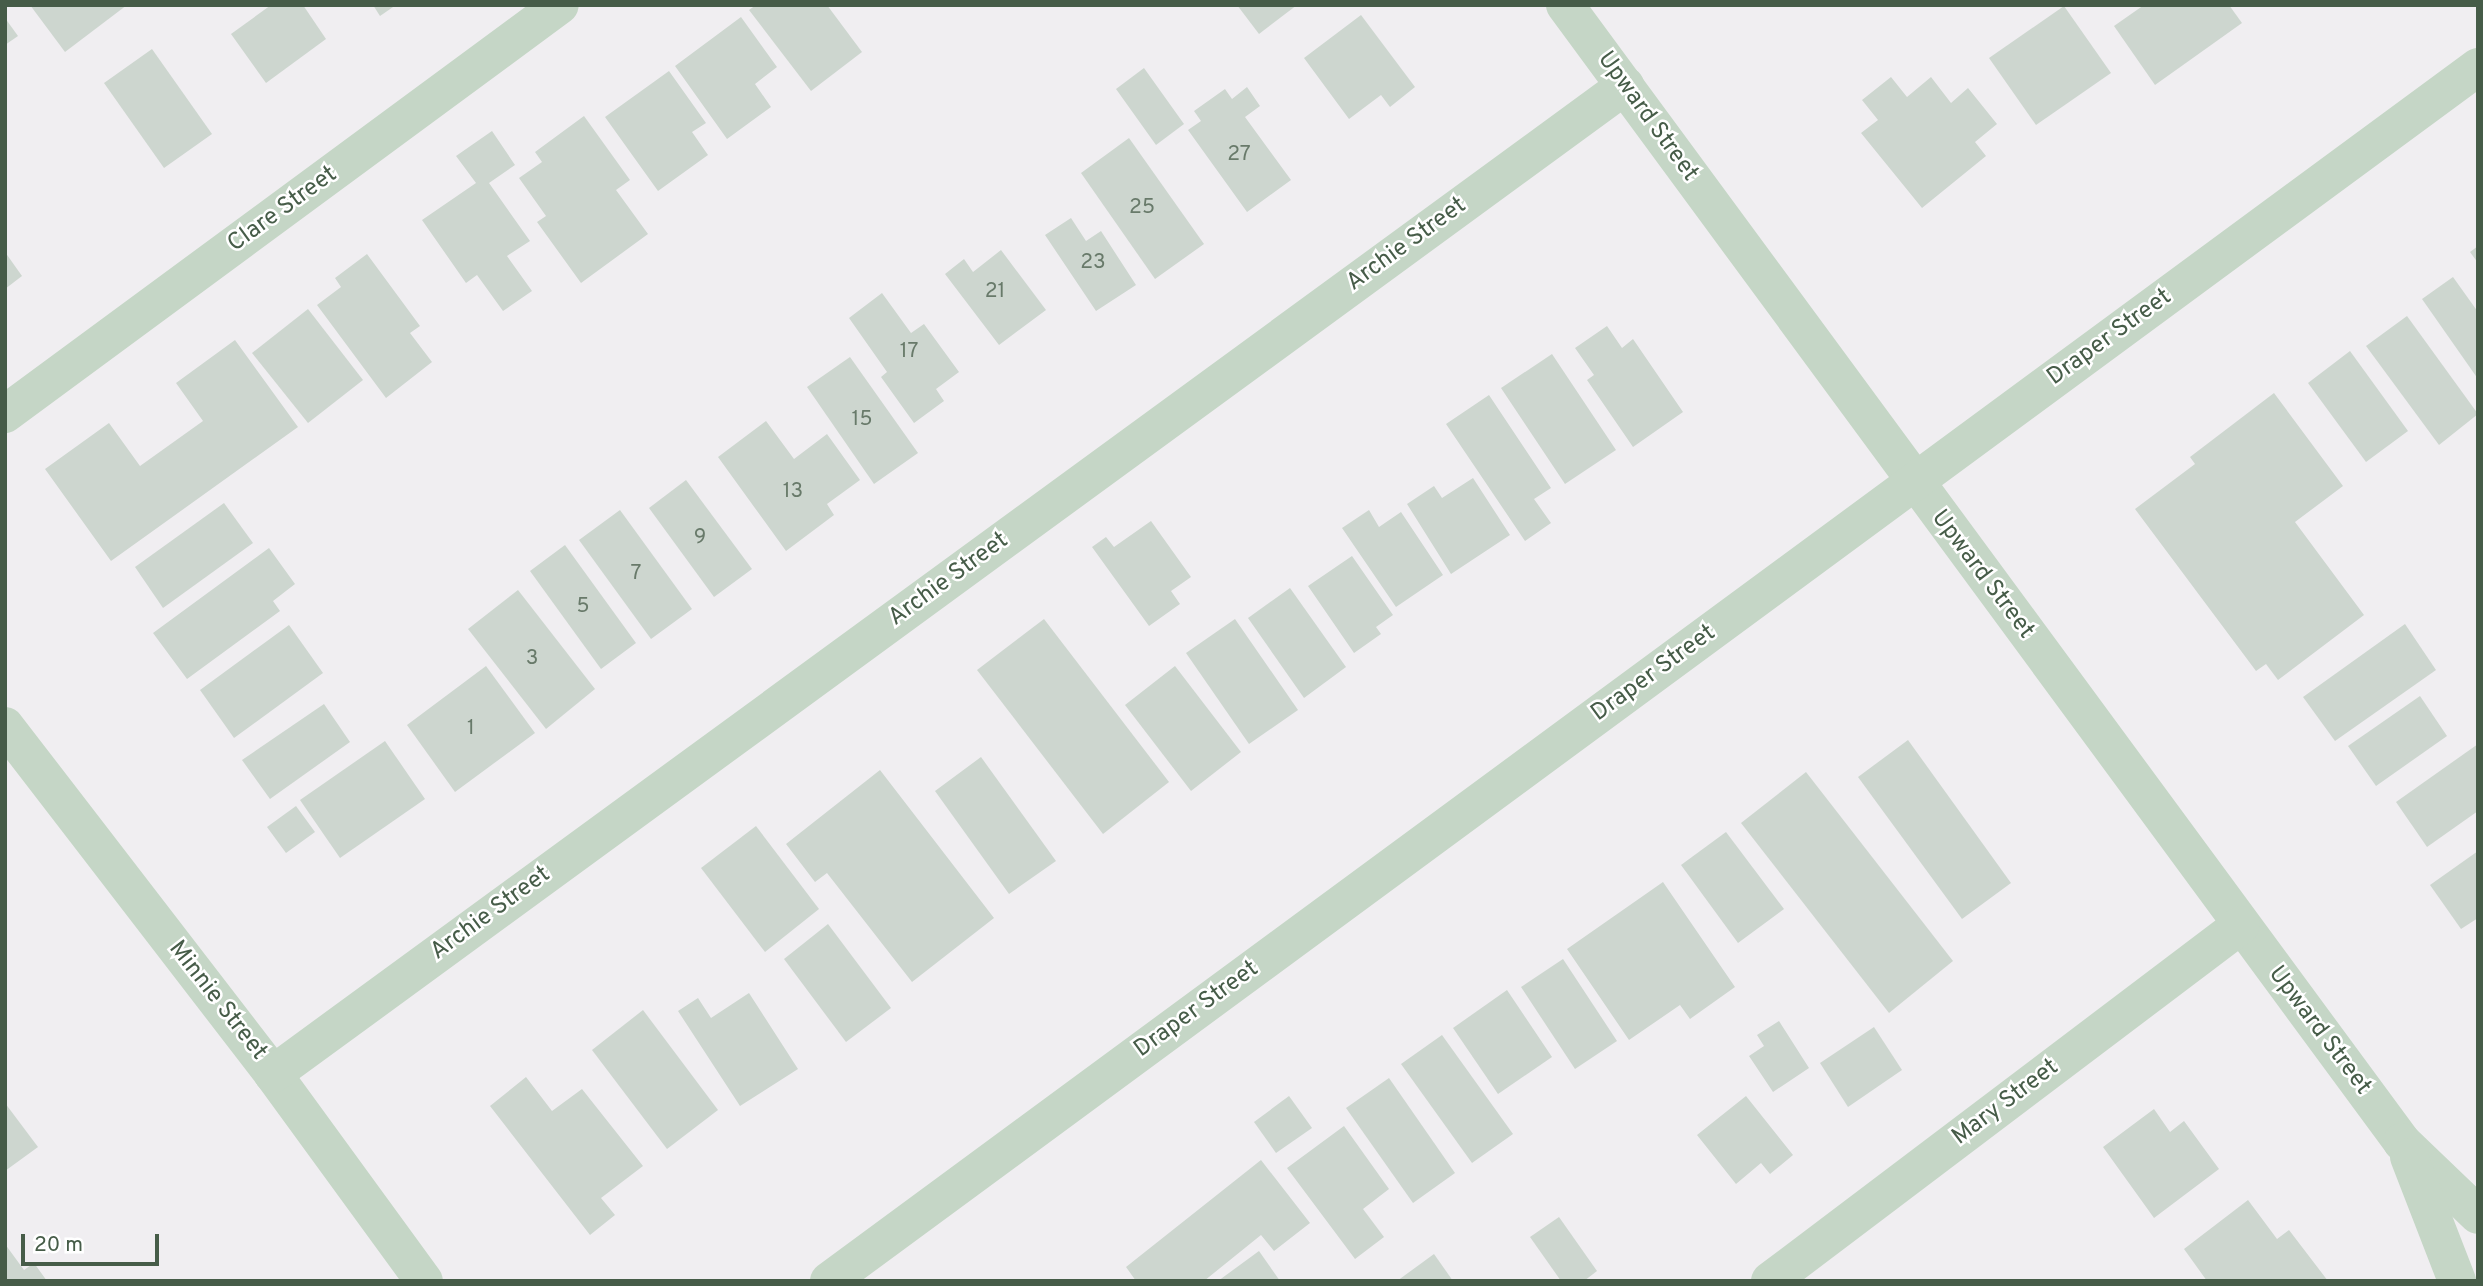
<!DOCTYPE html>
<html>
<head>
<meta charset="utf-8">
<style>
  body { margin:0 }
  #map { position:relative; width:2483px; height:1286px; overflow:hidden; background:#f0eef1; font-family:Overpass,sans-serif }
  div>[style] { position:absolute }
  .building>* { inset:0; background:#cdd6cf }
  .minor>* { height:38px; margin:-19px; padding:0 19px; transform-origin:19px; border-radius:19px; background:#c5d6c6 }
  span { translate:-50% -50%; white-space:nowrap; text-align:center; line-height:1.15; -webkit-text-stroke:5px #fff; paint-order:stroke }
  .number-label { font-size:21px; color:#687a6a }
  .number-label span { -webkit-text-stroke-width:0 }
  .street-label { font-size:24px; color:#465c48 }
  .frame { position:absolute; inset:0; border:7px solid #465c48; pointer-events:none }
  .scale { position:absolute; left:21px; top:1234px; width:138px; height:32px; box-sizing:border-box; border:4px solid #465c48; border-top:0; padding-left:9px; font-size:21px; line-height:24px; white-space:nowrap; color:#465c48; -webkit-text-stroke:5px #fff; paint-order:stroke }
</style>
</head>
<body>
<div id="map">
  <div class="building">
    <i style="clip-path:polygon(30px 5px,127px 5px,65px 52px)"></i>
    <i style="clip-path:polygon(271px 5px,303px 5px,326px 39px,266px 83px,231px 34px)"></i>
    <i style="clip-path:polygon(373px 5px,396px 5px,380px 16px)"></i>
    <i style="clip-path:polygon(756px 5px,827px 5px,862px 52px,811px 91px,749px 10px)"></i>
    <i style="clip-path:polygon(1237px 5px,1297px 5px,1259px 34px)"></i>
    <i style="clip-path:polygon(2144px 5px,2229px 5px,2242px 23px,2155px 85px,2114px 26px)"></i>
    <i style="clip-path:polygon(2064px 6px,2111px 73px,2036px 125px,1989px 58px)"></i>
    <i style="clip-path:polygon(1361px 15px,1415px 87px,1390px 107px,1381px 95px,1349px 119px,1304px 58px)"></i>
    <i style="clip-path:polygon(741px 17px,777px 67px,755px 84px,771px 107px,727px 139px,675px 66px)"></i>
    <i style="clip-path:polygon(5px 18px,18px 36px,5px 45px)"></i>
    <i style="clip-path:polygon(152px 49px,212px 134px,164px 168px,104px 83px)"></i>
    <i style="clip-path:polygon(1144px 68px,1184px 124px,1156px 145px,1116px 89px)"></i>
    <i style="clip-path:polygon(669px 71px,706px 123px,692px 132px,708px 155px,658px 191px,605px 117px)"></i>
    <i style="clip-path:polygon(1891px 77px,1907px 97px,1931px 77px,1951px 103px,1968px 88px,1997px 124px,1975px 142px,1986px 156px,1922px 208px,1861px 133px,1878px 120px,1862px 100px)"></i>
    <i style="clip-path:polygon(1247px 87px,1260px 106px,1245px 117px,1291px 180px,1247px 212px,1188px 130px,1201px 121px,1194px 111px,1225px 89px,1232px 99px)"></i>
    <i style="clip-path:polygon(584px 116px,630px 180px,616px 190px,648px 234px,581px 283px,537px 222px,546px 216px,519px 178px,542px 162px,535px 152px)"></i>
    <i style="clip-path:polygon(492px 131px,515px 165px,489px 183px,530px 241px,507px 256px,532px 291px,503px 311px,477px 275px,466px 283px,422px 220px,476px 183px,456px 156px)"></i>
    <i style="clip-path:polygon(1129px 138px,1204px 244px,1155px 279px,1081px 173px)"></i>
    <i style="clip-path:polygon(1071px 218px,1086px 241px,1101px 231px,1136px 285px,1096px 311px,1045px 235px)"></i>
    <i style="clip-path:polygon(2478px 246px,2478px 263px,2470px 252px)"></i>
    <i style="clip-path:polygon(1001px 250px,1046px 310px,999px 345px,945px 274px,964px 259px,973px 272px)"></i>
    <i style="clip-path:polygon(5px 252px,22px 276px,5px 289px)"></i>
    <i style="clip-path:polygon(367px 254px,420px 326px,410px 333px,432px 362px,386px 398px,317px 305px,341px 287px,335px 278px)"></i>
    <i style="clip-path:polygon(2453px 277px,2478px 312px,2478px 379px,2422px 299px)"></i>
    <i style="clip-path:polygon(882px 293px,911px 333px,924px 324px,959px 372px,936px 389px,944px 401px,914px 423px,881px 377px,887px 372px,849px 318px)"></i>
    <i style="clip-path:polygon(308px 309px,363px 380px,308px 423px,252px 353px)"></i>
    <i style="clip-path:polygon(2407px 316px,2478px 414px,2439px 445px,2366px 346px)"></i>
    <i style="clip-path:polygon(1607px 326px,1622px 348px,1633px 339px,1683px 412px,1633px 447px,1587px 380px,1594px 375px,1575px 348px)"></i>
    <i style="clip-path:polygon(235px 340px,298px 427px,111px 561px,45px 469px,109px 423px,140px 466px,203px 421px,176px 383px)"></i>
    <i style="clip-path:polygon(2350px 351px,2408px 431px,2366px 462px,2308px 383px)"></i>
    <i style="clip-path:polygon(1552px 354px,1616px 450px,1565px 484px,1501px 388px)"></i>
    <i style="clip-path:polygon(850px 357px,918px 453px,874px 484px,807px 387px)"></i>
    <i style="clip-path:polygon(2274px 393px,2343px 486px,2295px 522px,2364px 615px,2278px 680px,2266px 664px,2256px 671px,2135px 509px,2195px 464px,2190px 457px)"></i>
    <i style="clip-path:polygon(1489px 395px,1551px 488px,1534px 499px,1551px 523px,1525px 541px,1446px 424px)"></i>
    <i style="clip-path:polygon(766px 421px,794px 459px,827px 434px,860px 480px,827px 504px,834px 515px,786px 551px,718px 457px)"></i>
    <i style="clip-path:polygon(1473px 478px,1510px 535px,1451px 574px,1407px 504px,1434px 486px,1442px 498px)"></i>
    <i style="clip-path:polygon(686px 480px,752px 569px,714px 597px,649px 508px)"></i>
    <i style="clip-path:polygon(224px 503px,253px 543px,163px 608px,135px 567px)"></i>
    <i style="clip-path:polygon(620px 510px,692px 609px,651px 639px,579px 540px)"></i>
    <i style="clip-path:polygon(1369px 510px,1379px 527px,1401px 512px,1443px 575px,1396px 607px,1342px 528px)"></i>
    <i style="clip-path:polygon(1151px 521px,1191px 577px,1171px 591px,1180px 604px,1149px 626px,1092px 547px,1106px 537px,1114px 547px)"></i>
    <i style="clip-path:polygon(565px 545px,636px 643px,601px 669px,530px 571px)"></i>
    <i style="clip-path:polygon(269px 548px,295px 584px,273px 601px,280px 611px,187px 679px,153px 633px)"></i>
    <i style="clip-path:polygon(1352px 556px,1393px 615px,1376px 627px,1381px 634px,1354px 653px,1308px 586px)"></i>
    <i style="clip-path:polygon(1290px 588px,1346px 667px,1304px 698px,1248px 618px)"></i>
    <i style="clip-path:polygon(518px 590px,595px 689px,546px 729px,468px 629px)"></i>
    <i style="clip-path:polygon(1044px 619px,1169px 782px,1103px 834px,977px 670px)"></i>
    <i style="clip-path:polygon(1235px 619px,1298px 710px,1249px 744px,1186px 653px)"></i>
    <i style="clip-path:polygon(2405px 624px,2436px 670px,2335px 741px,2303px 697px)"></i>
    <i style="clip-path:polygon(289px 625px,323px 673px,234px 738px,200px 690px)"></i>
    <i style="clip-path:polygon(486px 666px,535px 733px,455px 792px,407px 725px)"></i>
    <i style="clip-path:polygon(1175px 666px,1241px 752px,1191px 791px,1125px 705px)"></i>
    <i style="clip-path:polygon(2420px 696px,2447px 736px,2376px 786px,2348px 746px)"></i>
    <i style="clip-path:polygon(324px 704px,350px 742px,270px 799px,242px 760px)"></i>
    <i style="clip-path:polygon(1908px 740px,2011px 883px,1962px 919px,1858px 777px)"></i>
    <i style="clip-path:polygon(385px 741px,425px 799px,340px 858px,300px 800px)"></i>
    <i style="clip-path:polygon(2478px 744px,2478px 811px,2427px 847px,2396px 802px)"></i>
    <i style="clip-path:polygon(981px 757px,1056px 861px,1009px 894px,935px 791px)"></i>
    <i style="clip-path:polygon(880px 770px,994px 918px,912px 982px,827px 873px,815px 882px,786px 844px)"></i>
    <i style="clip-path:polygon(1806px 772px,1953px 961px,1889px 1013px,1741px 823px)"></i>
    <i style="clip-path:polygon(296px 806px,315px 832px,286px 853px,267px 827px)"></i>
    <i style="clip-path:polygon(756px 826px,819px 909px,765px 952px,701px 868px)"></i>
    <i style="clip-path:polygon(1726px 832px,1784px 909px,1738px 943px,1681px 865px)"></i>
    <i style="clip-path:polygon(2478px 851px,2478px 918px,2461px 929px,2430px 885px)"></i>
    <i style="clip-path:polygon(1663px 882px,1735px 987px,1690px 1019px,1680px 1005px,1629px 1040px,1567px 949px)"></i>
    <i style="clip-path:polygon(828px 924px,891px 1008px,846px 1042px,784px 959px)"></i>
    <i style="clip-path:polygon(1563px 959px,1617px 1041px,1575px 1069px,1521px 987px)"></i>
    <i style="clip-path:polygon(1507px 990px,1552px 1057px,1498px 1094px,1453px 1028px)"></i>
    <i style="clip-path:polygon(749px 993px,798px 1069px,740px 1106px,678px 1011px,698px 998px,711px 1018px)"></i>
    <i style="clip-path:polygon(643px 1010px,718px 1110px,667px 1149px,592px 1050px)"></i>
    <i style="clip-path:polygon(1779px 1021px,1809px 1068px,1773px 1092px,1749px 1056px,1764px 1046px,1757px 1035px)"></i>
    <i style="clip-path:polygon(1874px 1027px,1902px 1070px,1848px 1107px,1820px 1063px)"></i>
    <i style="clip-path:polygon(1442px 1035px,1513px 1134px,1472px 1163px,1401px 1064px)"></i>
    <i style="clip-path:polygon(526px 1077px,552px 1111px,582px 1089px,643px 1166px,601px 1198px,615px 1215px,590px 1235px,490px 1106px)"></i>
    <i style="clip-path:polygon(1389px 1078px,1455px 1173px,1413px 1203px,1346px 1108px)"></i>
    <i style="clip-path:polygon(1289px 1096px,1312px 1128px,1276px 1153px,1254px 1122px)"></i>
    <i style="clip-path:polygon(1746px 1096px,1793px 1155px,1770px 1174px,1761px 1163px,1736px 1184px,1697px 1135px)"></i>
    <i style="clip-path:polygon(5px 1103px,38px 1147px,5px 1171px)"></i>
    <i style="clip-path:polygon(2154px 1109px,2170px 1132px,2184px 1121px,2219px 1169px,2154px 1218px,2103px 1147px)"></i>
    <i style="clip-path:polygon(1344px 1126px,1389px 1189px,1363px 1209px,1384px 1237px,1355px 1259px,1287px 1168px)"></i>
    <i style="clip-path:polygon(1261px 1160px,1310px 1223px,1274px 1251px,1261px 1235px,1204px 1281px,1136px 1281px,1126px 1267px)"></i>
    <i style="clip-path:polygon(2248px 1200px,2277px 1239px,2289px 1230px,2328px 1281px,2207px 1281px,2184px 1249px)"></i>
    <i style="clip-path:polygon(1559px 1217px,1597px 1271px,1584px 1281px,1561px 1281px,1530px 1237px)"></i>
    <i style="clip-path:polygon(5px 1244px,24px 1270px,34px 1263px,47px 1281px,5px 1281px)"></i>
    <i style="clip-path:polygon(1259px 1251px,1280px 1281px,1218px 1281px)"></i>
    <i style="clip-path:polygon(1434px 1254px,1453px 1281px,1397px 1281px)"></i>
  </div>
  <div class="minor">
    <i style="left:1565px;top:5px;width:1412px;rotate:53.64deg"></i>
    <i style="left:2402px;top:1142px;width:105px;rotate:43.8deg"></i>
    <i style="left:5px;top:414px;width:689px;rotate:-36.39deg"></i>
    <i style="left:5px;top:726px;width:439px;rotate:52.4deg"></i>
    <i style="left:273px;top:1074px;width:256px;rotate:53.9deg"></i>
    <i style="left:273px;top:1074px;width:1675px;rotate:-36.16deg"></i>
    <i style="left:2409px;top:1157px;width:133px;rotate:68.8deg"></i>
    <i style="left:829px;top:1281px;width:2048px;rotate:-36.36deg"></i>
    <i style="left:1770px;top:1281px;width:590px;rotate:-37.08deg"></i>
  </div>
  <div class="number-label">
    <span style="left:1239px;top:155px">27</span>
    <span style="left:1142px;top:208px">25</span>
    <span style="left:1093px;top:263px">23</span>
    <span style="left:995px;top:292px">21</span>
    <span style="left:909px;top:352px">17</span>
    <span style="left:862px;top:420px">15</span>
    <span style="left:793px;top:492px">13</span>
    <span style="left:700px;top:538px">9</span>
    <span style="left:636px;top:574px">7</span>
    <span style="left:583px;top:607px">5</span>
    <span style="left:532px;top:659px">3</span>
    <span style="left:471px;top:729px">1</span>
  </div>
  <div class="street-label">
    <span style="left:1647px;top:117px;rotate:54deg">Upward Street</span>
    <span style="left:283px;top:210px;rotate:-36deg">Clare Street</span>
    <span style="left:1407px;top:245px;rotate:-36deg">Archie Street</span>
    <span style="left:2110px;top:338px;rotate:-36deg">Draper Street</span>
    <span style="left:1982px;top:575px;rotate:53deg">Upward Street</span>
    <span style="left:949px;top:580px;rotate:-36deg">Archie Street</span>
    <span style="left:1654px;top:674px;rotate:-36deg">Draper Street</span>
    <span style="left:491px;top:914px;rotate:-36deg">Archie Street</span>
    <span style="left:217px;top:1001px;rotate:52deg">Minnie Street</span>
    <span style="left:1197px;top:1010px;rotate:-36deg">Draper Street</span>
    <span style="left:2319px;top:1031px;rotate:53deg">Upward Street</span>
    <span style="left:2006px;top:1103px;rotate:-37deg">Mary Street</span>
  </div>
  <div class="frame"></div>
  <div class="scale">20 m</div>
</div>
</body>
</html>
